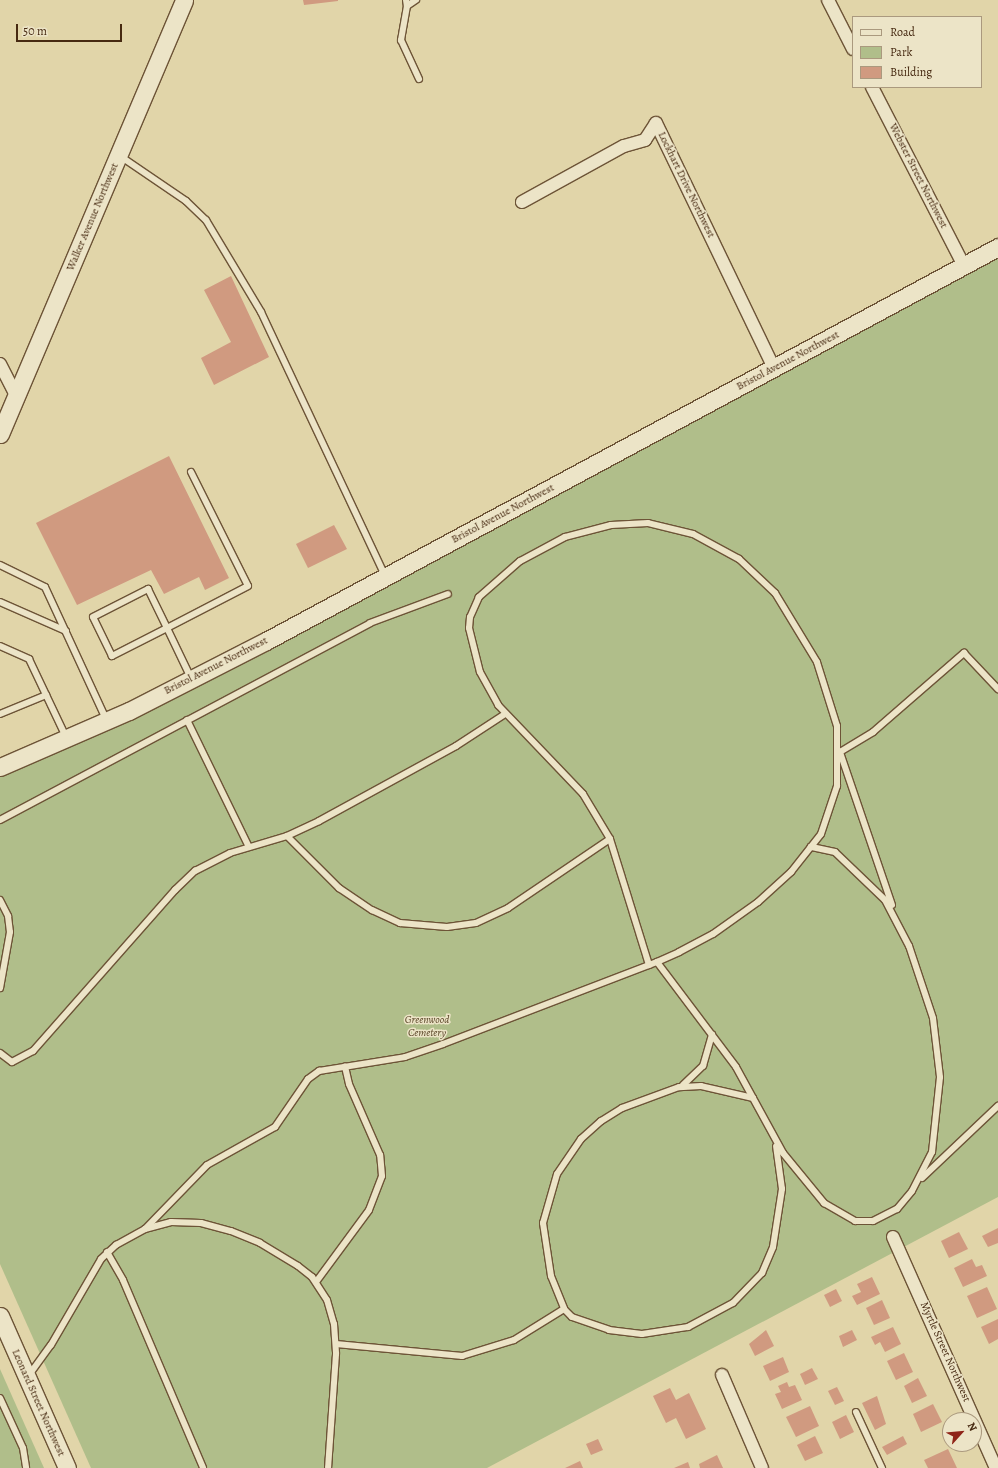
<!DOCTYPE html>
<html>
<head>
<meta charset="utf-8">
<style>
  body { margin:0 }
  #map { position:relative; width:998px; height:1468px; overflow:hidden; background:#e1d5a9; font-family:Alegreya,serif }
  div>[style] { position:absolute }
  .green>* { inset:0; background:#b0be8a }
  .building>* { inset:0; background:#d09a80 }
  .roads { filter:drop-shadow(1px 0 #6d5437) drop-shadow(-1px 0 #6d5437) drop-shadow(0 1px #6d5437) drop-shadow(0 -1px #6d5437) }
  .lane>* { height:6px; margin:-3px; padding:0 3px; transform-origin:3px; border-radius:3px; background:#ece4c7 }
  .street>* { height:12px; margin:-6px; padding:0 6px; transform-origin:6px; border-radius:6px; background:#ece4c7 }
  .secondary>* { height:17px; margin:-8.5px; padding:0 8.5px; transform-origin:8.5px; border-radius:8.5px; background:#ece4c7 }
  span { translate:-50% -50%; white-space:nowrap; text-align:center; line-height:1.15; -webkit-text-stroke:3px #ece4c7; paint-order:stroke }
  .street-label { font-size:11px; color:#462911 }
  .park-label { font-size:11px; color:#5b4729; font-style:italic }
  .legend { position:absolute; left:852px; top:16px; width:130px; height:72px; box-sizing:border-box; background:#ece4c7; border:1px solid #aa997e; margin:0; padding:5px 7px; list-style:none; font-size:12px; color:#462911 }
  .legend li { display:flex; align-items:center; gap:8px; height:20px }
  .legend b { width:20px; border:1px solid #aa997e }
  .north { position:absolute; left:942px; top:1412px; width:40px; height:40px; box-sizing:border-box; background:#ece4c7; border:1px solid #aa997e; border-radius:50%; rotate:63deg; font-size:11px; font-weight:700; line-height:16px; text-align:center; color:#462911 }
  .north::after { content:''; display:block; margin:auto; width:14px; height:18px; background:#8f2418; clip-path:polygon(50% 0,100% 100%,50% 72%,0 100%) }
  .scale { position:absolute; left:16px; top:24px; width:106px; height:18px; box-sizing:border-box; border:2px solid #462911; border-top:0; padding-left:5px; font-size:12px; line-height:14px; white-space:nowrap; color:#462911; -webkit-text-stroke:3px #ece4c7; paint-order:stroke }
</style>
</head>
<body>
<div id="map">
  <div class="green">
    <i style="clip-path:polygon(998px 257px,998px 1197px,487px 1468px,91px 1468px,0 1264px,0 777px)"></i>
    <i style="clip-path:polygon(0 1369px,44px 1468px,0 1468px)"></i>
  </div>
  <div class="building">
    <i style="clip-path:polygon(303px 0,338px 0,338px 1px,304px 5px)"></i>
    <i style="clip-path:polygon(231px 276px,269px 357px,214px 385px,201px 358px,231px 342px,204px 290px)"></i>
    <i style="clip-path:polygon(169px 456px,229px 578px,205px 590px,199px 577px,164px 594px,151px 570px,77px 605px,36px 523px)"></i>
    <i style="clip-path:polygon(334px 525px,347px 549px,308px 568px,296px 544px)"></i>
    <i style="clip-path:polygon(998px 1228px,998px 1243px,988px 1247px,982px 1236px)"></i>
    <i style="clip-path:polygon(959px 1232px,968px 1249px,949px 1258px,941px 1241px)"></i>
    <i style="clip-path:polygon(972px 1259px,976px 1267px,982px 1265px,987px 1276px,963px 1287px,954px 1268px)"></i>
    <i style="clip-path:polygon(872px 1277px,880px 1294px,857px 1305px,852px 1296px,861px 1292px,857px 1284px)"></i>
    <i style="clip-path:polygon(987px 1287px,997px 1309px,977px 1318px,967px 1296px)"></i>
    <i style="clip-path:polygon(836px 1289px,842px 1301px,830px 1307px,824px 1295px)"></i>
    <i style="clip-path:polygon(882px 1300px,890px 1318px,874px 1325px,866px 1308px)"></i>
    <i style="clip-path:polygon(998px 1319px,998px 1339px,989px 1344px,981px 1327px)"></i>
    <i style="clip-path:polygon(893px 1327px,901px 1344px,885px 1352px,880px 1342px,875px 1345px,871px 1337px)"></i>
    <i style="clip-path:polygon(766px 1330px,774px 1346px,755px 1356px,749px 1344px)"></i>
    <i style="clip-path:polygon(852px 1330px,857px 1340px,843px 1347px,839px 1336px)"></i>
    <i style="clip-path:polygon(904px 1353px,913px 1372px,896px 1380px,887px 1361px)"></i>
    <i style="clip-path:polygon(783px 1357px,789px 1372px,770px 1381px,763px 1366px)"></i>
    <i style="clip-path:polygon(812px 1368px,818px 1379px,805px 1385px,800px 1374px)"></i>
    <i style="clip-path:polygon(918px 1378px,927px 1396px,912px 1403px,904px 1386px)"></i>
    <i style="clip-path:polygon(787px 1382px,789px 1387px,795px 1385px,802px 1400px,782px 1409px,775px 1394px,781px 1392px,778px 1386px)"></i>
    <i style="clip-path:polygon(837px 1387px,844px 1401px,835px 1405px,828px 1391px)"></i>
    <i style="clip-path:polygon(670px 1388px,676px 1400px,689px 1393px,706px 1429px,686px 1439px,676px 1418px,666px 1423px,653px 1396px)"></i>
    <i style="clip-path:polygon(877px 1396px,886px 1424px,875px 1430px,862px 1403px)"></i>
    <i style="clip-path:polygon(933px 1404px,942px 1422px,921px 1432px,913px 1414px)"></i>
    <i style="clip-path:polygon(810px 1406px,819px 1426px,796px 1437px,786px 1417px)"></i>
    <i style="clip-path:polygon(846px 1415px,854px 1432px,840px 1439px,832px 1422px)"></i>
    <i style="clip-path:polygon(815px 1436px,823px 1453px,805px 1461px,797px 1445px)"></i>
    <i style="clip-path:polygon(903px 1436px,907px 1444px,887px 1455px,882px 1447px)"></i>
    <i style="clip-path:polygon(598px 1439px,603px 1450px,591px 1455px,586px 1444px)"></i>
    <i style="clip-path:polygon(948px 1449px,957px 1468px,928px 1468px,924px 1460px)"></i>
    <i style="clip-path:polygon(717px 1455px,723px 1468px,700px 1468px,699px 1464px)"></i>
    <i style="clip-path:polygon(580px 1461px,583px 1468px,565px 1468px)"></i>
    <i style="clip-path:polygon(688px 1462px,690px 1468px,674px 1468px)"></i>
  </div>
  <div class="roads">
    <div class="lane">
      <i style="left:406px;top:0;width:6px;rotate:81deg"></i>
      <i style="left:407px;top:6px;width:11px;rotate:-34deg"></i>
      <i style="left:407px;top:6px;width:35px;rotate:100deg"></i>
      <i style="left:401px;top:40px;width:43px;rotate:65.2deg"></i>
      <i style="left:120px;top:156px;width:80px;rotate:34.3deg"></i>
      <i style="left:186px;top:201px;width:28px;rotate:44deg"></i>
      <i style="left:206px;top:220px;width:107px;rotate:59.1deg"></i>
      <i style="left:261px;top:312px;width:292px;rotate:64.8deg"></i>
      <i style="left:191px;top:472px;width:127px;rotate:63.4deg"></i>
      <i style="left:248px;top:586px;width:91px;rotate:152.6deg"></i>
      <i style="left:167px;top:628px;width:55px;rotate:64.4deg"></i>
      <i style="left:0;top:565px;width:50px;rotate:26.1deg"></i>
      <i style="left:45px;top:587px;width:145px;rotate:65.2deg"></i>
      <i style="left:148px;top:589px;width:43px;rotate:64deg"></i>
      <i style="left:167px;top:628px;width:62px;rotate:153deg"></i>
      <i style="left:112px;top:656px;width:43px;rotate:-116deg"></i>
      <i style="left:93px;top:617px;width:62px;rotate:-27deg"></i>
      <i style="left:0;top:602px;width:72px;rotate:23.7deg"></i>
      <i style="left:0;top:646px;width:32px;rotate:24deg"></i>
      <i style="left:29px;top:659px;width:86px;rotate:64.6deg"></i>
      <i style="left:0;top:714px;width:50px;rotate:-22.4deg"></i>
      <i style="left:187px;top:720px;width:141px;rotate:64deg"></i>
      <i style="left:0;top:820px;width:419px;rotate:-28deg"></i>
      <i style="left:370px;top:623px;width:83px;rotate:-20.4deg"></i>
      <i style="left:287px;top:836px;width:74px;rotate:45deg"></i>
      <i style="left:339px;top:888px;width:40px;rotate:34deg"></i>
      <i style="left:372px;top:910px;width:31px;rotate:25deg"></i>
      <i style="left:400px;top:923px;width:47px;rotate:4.9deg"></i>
      <i style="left:447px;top:927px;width:29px;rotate:-8deg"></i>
      <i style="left:476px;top:923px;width:35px;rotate:-25deg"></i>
      <i style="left:508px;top:908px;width:123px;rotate:-34.1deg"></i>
      <i style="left:0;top:900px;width:18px;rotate:63deg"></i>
      <i style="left:8px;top:916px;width:16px;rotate:83deg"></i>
      <i style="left:10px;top:932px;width:57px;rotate:100.1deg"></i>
      <i style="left:892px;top:905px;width:162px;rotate:-108.8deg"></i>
      <i style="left:840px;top:752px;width:39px;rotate:-31deg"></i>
      <i style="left:873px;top:732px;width:121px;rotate:-41deg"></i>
      <i style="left:964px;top:653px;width:50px;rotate:46.6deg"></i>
      <i style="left:657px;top:962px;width:131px;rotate:53deg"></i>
      <i style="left:736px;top:1067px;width:98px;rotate:61.3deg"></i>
      <i style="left:783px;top:1153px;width:65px;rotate:50.6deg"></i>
      <i style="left:824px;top:1203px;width:36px;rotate:30deg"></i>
      <i style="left:855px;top:1221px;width:18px"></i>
      <i style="left:873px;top:1221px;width:27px;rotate:-27deg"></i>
      <i style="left:897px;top:1209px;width:23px;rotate:-50deg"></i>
      <i style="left:912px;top:1191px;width:44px;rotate:-62.9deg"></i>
      <i style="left:932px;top:1152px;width:75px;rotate:-83.9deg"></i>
      <i style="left:940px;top:1077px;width:59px;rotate:-96.8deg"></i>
      <i style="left:933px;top:1018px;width:76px;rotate:-108.4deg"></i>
      <i style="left:909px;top:946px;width:52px;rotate:-117.6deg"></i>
      <i style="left:885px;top:900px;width:69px;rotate:-136.2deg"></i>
      <i style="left:835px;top:852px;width:25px;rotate:-168deg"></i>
      <i style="left:0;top:1053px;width:15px;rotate:37deg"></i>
      <i style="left:12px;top:1062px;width:24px;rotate:-28deg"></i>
      <i style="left:33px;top:1051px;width:215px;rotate:-48.6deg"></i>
      <i style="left:175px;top:890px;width:28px;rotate:-44deg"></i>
      <i style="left:195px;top:871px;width:39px;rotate:-27deg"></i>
      <i style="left:230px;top:853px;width:59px;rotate:-16.6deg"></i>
      <i style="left:287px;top:836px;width:35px;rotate:-25deg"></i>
      <i style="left:319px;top:821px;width:156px;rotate:-28.7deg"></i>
      <i style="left:456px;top:746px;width:59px;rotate:-33.1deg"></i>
      <i style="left:683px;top:1085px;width:28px;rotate:-44deg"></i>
      <i style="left:703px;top:1066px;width:33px;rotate:-74deg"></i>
      <i style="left:753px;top:1098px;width:53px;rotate:-167deg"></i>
      <i style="left:701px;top:1086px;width:22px;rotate:177deg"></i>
      <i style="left:679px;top:1087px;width:61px;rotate:159.8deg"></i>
      <i style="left:622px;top:1108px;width:25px;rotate:148deg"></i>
      <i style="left:601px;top:1121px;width:27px;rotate:138deg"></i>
      <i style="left:581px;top:1139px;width:42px;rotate:124.4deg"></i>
      <i style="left:557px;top:1174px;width:51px;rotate:105.9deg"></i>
      <i style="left:543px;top:1223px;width:54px;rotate:81.4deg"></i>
      <i style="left:551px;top:1276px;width:35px;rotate:68deg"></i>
      <i style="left:564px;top:1309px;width:11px;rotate:45deg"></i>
      <i style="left:572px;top:1317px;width:39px;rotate:19deg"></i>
      <i style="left:609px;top:1330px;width:33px;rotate:7deg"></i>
      <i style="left:642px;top:1334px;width:47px;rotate:-8.7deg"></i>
      <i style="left:688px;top:1327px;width:51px;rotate:-28.1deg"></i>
      <i style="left:733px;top:1303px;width:42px;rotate:-46deg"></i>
      <i style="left:762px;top:1273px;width:28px;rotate:-67deg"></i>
      <i style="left:773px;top:1247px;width:59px;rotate:-81.2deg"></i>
      <i style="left:782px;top:1189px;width:43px;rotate:-97.9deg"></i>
      <i style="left:922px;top:1178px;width:105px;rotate:-43.5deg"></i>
      <i style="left:145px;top:1229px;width:89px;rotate:-45.9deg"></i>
      <i style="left:207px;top:1165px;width:78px;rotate:-29.2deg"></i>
      <i style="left:275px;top:1127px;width:58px;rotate:-55.5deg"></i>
      <i style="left:308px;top:1079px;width:14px;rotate:-36deg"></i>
      <i style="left:319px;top:1071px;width:87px;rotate:-9.2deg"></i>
      <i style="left:405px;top:1057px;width:40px;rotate:-18.9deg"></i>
      <i style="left:443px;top:1044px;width:229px;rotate:-21deg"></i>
      <i style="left:657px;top:962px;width:24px;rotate:-24deg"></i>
      <i style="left:679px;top:952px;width:38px;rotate:-28deg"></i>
      <i style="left:713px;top:934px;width:55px;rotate:-35.4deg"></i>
      <i style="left:758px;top:902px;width:45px;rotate:-42.3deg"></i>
      <i style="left:791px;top:872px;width:48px;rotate:-51.7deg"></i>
      <i style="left:821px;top:834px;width:51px;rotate:-71.6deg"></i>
      <i style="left:837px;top:786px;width:60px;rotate:-90deg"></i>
      <i style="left:837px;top:726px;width:67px;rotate:-107.4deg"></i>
      <i style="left:817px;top:662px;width:81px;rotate:-121.3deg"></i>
      <i style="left:775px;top:593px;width:50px;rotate:-136.6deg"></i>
      <i style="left:739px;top:559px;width:52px;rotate:-151.5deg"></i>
      <i style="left:693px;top:534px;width:46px;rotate:-166.3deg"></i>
      <i style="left:648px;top:523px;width:37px;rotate:177deg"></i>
      <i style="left:611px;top:525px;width:48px;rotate:165.4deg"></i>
      <i style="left:565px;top:537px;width:51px;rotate:151.9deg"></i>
      <i style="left:520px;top:561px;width:55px;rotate:138.7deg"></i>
      <i style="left:479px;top:597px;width:22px;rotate:114deg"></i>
      <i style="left:470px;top:617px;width:11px;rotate:95deg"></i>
      <i style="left:469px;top:628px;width:45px;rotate:76deg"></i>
      <i style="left:480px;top:672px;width:38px;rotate:61deg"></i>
      <i style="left:498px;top:705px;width:123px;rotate:46.3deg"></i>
      <i style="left:583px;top:794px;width:52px;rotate:59deg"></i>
      <i style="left:610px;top:839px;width:132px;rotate:72.8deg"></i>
      <i style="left:107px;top:1252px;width:32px;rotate:60deg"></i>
      <i style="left:123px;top:1280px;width:204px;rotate:66.9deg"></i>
      <i style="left:316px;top:1282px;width:89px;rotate:-53.6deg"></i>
      <i style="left:369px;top:1210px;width:36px;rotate:-69deg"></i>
      <i style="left:382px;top:1176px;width:21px;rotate:-95deg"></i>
      <i style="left:380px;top:1155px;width:77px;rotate:-113.6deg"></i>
      <i style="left:349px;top:1084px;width:18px;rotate:-103deg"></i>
      <i style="left:336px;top:1344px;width:127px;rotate:5.4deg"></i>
      <i style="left:462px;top:1356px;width:54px;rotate:-17.1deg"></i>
      <i style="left:514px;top:1340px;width:59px;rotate:-31.8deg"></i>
      <i style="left:29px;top:1375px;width:37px;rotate:-54deg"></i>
      <i style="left:51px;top:1345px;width:99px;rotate:-59.8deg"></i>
      <i style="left:101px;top:1259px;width:21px;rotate:-43deg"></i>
      <i style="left:116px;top:1245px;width:33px;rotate:-29deg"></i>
      <i style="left:145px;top:1229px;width:27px;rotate:-15deg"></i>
      <i style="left:171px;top:1222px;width:30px;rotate:2deg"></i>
      <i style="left:201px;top:1223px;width:31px;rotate:15deg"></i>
      <i style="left:231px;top:1231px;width:31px;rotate:22deg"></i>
      <i style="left:260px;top:1243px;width:44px;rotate:31.2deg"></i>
      <i style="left:298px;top:1266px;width:18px;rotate:38deg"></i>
      <i style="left:312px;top:1277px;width:27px;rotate:57deg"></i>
      <i style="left:327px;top:1300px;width:25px;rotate:74deg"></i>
      <i style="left:334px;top:1324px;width:30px;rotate:86deg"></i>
      <i style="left:336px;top:1354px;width:114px;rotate:94deg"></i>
      <i style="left:0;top:1398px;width:55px;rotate:65.3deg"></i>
      <i style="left:23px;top:1448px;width:20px;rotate:81deg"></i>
      <i style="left:856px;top:1412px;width:62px;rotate:65.1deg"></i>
    </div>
    <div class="street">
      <i style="left:828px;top:0;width:55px;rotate:63deg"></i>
      <i style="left:872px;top:87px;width:201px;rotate:62.8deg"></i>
      <i style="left:522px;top:202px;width:116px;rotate:-28.8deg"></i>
      <i style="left:624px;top:146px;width:22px;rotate:-16deg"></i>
      <i style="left:645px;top:140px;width:20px;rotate:-57deg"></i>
      <i style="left:656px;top:123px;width:272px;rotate:64.3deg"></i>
      <i style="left:0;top:364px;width:36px;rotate:63deg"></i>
      <i style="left:893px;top:1237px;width:253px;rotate:66deg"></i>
      <i style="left:722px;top:1375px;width:101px;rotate:66.7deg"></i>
    </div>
    <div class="secondary">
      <i style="left:0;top:434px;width:471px;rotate:-67deg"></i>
      <i style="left:0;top:767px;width:141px;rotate:-23.5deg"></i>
      <i style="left:129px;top:711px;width:154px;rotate:-27.1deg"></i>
      <i style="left:266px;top:641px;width:831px;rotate:-28.29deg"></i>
      <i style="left:0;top:1316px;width:166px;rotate:66.2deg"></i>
    </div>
  </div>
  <div class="street-label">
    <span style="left:918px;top:176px;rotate:63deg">Webster Street Northwest</span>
    <span style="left:686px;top:185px;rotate:64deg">Lockhart Drive Northwest</span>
    <span style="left:93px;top:217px;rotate:-67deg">Walker Avenue Northwest</span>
    <span style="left:788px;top:361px;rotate:-28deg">Bristol Avenue Northwest</span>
    <span style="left:503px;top:514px;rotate:-28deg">Bristol Avenue Northwest</span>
    <span style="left:216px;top:666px;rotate:-27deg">Bristol Avenue Northwest</span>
    <span style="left:945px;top:1352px;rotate:66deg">Myrtle Street Northwest</span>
    <span style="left:38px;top:1403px;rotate:66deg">Leonard Street Northwest</span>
  </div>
  <div class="park-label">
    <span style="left:427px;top:1027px">Greenwood<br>Cemetery</span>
  </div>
  <ul class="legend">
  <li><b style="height:5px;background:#ece4c7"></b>Road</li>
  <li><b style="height:11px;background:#b0be8a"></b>Park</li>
  <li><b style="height:11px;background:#d09a80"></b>Building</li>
  </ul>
  <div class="north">N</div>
  <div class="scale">50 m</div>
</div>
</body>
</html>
